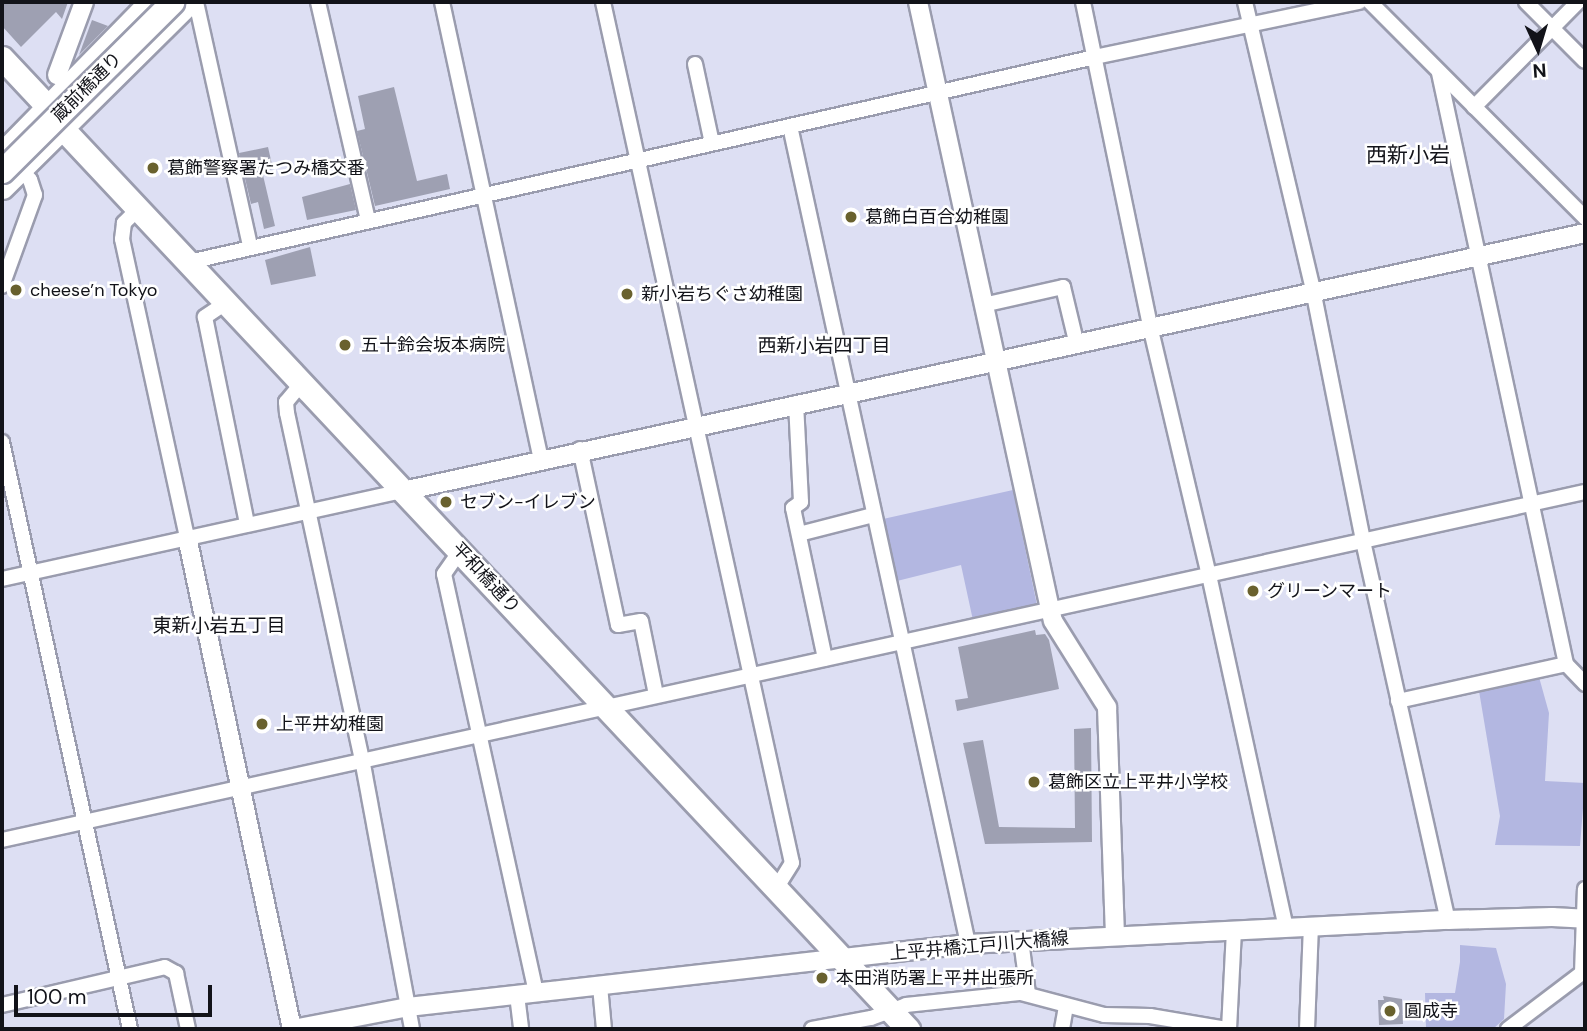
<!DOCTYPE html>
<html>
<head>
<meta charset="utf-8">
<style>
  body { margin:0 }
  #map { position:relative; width:1587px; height:1031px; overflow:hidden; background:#dddff3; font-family:"DM Sans","Noto Sans JP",sans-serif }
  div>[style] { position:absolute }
  .green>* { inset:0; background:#b3b7e1 }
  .building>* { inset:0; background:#9ea0b2 }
  .roads { filter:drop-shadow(2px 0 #9a9cae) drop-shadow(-2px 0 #9a9cae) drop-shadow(0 2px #9a9cae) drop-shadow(0 -2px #9a9cae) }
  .minor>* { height:14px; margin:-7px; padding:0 7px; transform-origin:7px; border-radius:7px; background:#fff }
  .tertiary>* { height:18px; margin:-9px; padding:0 9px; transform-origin:9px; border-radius:9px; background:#fff }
  .primary>* { height:23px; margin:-11.5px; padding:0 11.5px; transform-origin:11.5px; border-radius:11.5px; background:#fff }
  .bridges { filter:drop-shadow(2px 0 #9a9cae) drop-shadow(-2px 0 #9a9cae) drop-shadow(0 2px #9a9cae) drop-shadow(0 -2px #9a9cae) }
  .primary-bridge>* { height:23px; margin:-11.5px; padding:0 11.5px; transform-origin:11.5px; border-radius:11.5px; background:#fff }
  .dots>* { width:19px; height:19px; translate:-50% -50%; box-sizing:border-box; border:4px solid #fff; border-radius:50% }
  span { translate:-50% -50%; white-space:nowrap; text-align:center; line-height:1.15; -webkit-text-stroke:5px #fff; paint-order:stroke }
  .street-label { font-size:18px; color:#121319 }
  .poi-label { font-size:18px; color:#121319 }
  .left { translate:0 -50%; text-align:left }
  .neighbourhood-label { font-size:19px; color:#121319 }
  .quarter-label { font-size:21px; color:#121319 }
  .frame { position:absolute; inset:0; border:4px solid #121319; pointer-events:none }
  .north { position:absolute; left:1503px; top:14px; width:70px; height:70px; -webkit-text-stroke:5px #fff; paint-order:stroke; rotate:176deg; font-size:19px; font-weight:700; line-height:28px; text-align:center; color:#121319 }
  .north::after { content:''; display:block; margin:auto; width:24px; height:32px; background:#121319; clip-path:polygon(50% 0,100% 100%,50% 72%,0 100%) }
  .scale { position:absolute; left:14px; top:985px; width:198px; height:32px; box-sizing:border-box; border:4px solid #121319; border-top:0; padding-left:9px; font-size:21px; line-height:24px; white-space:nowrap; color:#121319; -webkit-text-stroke:5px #fff; paint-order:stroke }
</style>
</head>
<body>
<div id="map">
  <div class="green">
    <i style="clip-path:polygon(1013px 490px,1038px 610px,974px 625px,961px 565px,897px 581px,883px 519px)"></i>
    <i style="clip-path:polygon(1539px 677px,1549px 713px,1545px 781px,1585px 783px,1580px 846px,1495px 845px,1500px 816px,1479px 691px)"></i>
    <i style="clip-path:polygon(1460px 945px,1496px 948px,1506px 984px,1504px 1019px,1493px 1029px,1426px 1028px,1425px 993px,1455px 993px,1460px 962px)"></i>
  </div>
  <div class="building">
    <i style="clip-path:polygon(2px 2px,68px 2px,62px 19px,56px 12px,21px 47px,2px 26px)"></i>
    <i style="clip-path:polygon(92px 20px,108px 26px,79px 55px)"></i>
    <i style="clip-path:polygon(394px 87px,417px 181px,447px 174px,450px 189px,375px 206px,357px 131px,365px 129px,358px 96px)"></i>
    <i style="clip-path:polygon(268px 147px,273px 169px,262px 171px,275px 226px,264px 229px,258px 202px,251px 204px,239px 153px)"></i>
    <i style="clip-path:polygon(350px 184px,356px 210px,307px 220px,302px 197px)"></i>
    <i style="clip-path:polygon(310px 247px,316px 276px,271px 285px,265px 260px)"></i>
    <i style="clip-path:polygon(1035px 630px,1036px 635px,1045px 634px,1049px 640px,1059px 689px,957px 711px,955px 700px,968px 698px,958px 647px)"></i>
    <i style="clip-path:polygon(1091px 728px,1092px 842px,985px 844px,963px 743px,983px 740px,999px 827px,1075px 828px,1074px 729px)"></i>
    <i style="clip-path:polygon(1383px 996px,1402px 999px,1403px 1024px,1379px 1025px,1378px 1000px,1384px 1000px)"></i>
  </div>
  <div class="roads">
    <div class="minor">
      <i style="left:196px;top:2px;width:250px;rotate:77.5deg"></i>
      <i style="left:318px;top:2px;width:224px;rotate:77.1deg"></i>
      <i style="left:442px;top:2px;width:467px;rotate:77.8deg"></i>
      <i style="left:603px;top:2px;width:881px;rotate:77.62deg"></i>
      <i style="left:792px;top:863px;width:32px;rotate:122deg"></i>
      <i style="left:1083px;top:2px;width:331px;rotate:78.3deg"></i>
      <i style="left:1150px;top:326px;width:256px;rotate:76.7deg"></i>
      <i style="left:1209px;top:575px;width:361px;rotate:77.7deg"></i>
      <i style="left:1245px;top:2px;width:296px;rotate:76.7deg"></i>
      <i style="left:1313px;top:290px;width:256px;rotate:78.7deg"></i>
      <i style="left:1363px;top:541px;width:388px;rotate:77.4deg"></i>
      <i style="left:1370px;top:2px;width:305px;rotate:45.1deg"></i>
      <i style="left:1526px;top:2px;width:83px;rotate:45deg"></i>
      <i style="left:695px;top:64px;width:81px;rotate:77.9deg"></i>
      <i style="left:1439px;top:73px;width:604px;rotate:77.87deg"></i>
      <i style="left:1566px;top:664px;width:28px;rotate:46deg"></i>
      <i style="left:1474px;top:107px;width:148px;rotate:-45.3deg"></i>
      <i style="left:790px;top:126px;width:837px;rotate:77.72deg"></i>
      <i style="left:138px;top:209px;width:20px;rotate:135deg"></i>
      <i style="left:124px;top:223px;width:16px;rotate:97deg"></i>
      <i style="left:122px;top:239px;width:305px;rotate:77.7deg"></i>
      <i style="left:189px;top:262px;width:929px;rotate:-12.75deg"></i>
      <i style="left:1095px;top:57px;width:270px;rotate:-11.8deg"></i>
      <i style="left:2px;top:286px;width:97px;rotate:-70.1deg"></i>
      <i style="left:35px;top:195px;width:16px;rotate:-108deg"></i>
      <i style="left:30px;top:180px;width:14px;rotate:-129deg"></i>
      <i style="left:227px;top:302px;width:27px;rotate:146deg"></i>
      <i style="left:205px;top:317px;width:210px;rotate:78.5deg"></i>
      <i style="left:983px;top:305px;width:82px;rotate:-12.7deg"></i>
      <i style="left:1063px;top:287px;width:56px;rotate:76.5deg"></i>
      <i style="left:302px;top:383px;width:25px;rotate:130deg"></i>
      <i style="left:286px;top:402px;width:11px;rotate:85deg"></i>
      <i style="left:287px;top:413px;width:354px;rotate:77.8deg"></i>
      <i style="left:362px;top:759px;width:275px;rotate:79.5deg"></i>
      <i style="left:796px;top:403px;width:99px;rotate:87.1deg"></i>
      <i style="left:801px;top:502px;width:10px;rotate:143deg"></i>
      <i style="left:793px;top:508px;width:154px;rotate:78deg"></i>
      <i style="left:2px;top:442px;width:601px;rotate:77.7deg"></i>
      <i style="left:580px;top:449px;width:180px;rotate:77.8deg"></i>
      <i style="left:618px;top:625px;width:23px;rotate:-10deg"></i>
      <i style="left:641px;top:621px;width:76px;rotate:78.5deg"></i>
      <i style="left:799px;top:534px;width:76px;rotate:-14.4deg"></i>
      <i style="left:460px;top:551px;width:28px;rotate:125deg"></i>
      <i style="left:444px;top:574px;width:427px;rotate:77.6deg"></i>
      <i style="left:2px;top:579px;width:411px;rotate:-12.4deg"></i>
      <i style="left:1398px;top:701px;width:172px;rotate:-12.4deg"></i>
      <i style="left:2px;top:840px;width:1621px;rotate:-12.4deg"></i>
      <i style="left:1021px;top:940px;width:54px;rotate:82.6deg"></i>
      <i style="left:600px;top:986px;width:43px;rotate:84.7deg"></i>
      <i style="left:517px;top:995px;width:34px;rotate:83deg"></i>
      <i style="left:2px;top:1005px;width:167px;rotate:-13.1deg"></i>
      <i style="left:165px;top:967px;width:13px;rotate:29deg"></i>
      <i style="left:176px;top:973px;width:57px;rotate:77.9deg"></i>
      <i style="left:812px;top:1029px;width:60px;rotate:-10.6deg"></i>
      <i style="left:871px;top:1018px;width:37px;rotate:-20deg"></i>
      <i style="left:906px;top:1005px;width:116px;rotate:-6deg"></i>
      <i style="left:1021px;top:993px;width:86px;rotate:14.8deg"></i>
      <i style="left:1104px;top:1015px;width:46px;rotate:1.2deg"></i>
      <i style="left:1150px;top:1016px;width:79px;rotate:9.5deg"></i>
      <i style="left:1062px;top:1029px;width:23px;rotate:-80deg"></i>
      <i style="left:1229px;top:1029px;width:99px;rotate:-87.1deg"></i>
      <i style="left:1307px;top:1029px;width:102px;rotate:-87.8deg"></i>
      <i style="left:1508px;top:1029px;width:93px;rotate:-37.1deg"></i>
      <i style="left:1582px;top:973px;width:84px;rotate:-88deg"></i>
    </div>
    <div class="tertiary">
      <i style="left:918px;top:2px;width:621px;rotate:77.73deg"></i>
      <i style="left:1050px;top:609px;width:12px;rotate:76deg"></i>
      <i style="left:1053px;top:621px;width:102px;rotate:57.9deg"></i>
      <i style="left:1107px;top:707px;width:228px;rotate:88deg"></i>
      <i style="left:57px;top:75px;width:78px;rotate:-69.7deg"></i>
      <i style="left:403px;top:491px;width:1210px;rotate:-12.31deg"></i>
      <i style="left:187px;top:537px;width:503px;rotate:77.95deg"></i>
      <i style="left:294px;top:1029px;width:116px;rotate:-10.9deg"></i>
      <i style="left:408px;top:1007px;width:564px;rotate:-6.42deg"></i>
      <i style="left:968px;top:944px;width:481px;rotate:-2.9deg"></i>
      <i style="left:1448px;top:920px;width:104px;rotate:-1.7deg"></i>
      <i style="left:1552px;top:917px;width:33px;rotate:3deg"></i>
    </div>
    <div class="primary">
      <i style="left:2px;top:58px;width:67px;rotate:46.8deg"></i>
      <i style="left:48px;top:107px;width:27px;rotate:56deg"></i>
      <i style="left:63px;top:129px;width:1235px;rotate:46.81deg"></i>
      <i style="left:2px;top:154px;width:213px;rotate:-45.6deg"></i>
      <i style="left:2px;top:187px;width:263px;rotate:-44.7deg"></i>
    </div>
  </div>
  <div class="bridges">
    <div class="primary-bridge">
      <i style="left:2px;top:171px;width:240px;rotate:-44.8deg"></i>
    </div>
  </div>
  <div class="dots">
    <i style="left:153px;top:168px;background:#69612e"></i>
    <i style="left:851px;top:217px;background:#69612e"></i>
    <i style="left:16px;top:290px;background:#69612e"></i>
    <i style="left:627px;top:294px;background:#69612e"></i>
    <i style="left:345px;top:345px;background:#69612e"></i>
    <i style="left:446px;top:502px;background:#69612e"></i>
    <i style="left:1253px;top:591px;background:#69612e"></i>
    <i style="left:262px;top:724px;background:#69612e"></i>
    <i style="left:1034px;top:782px;background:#69612e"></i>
    <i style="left:822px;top:978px;background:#69612e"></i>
    <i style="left:1390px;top:1011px;background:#69612e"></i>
  </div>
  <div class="street-label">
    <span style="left:87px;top:87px;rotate:-45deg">蔵前橋通り</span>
    <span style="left:486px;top:578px;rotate:47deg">平和橋通り</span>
    <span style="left:979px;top:946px;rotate:-5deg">上平井橋江戸川大橋線</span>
  </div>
  <div class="poi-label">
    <span class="left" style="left:167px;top:168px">葛飾警察署たつみ橋交番</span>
    <span class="left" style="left:865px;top:217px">葛飾白百合幼稚園</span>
    <span class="left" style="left:30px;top:290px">cheese’n Tokyo</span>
    <span class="left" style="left:641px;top:294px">新小岩ちぐさ幼稚園</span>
    <span class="left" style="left:361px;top:345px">五十鈴会坂本病院</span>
    <span class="left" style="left:460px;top:502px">セブン-イレブン</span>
    <span class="left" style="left:1267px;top:591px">グリーンマート</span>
    <span class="left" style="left:276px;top:724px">上平井幼稚園</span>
    <span class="left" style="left:1048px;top:782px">葛飾区立上平井小学校</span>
    <span class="left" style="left:836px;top:978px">本田消防署上平井出張所</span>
    <span class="left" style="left:1404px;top:1011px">圓成寺</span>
  </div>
  <div class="neighbourhood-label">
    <span style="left:824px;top:346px">西新小岩四丁目</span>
    <span style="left:219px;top:626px">東新小岩五丁目</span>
  </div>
  <div class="quarter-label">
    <span style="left:1408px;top:155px">西新小岩</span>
  </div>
  <div class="frame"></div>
  <div class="north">N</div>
  <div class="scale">100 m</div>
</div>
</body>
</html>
